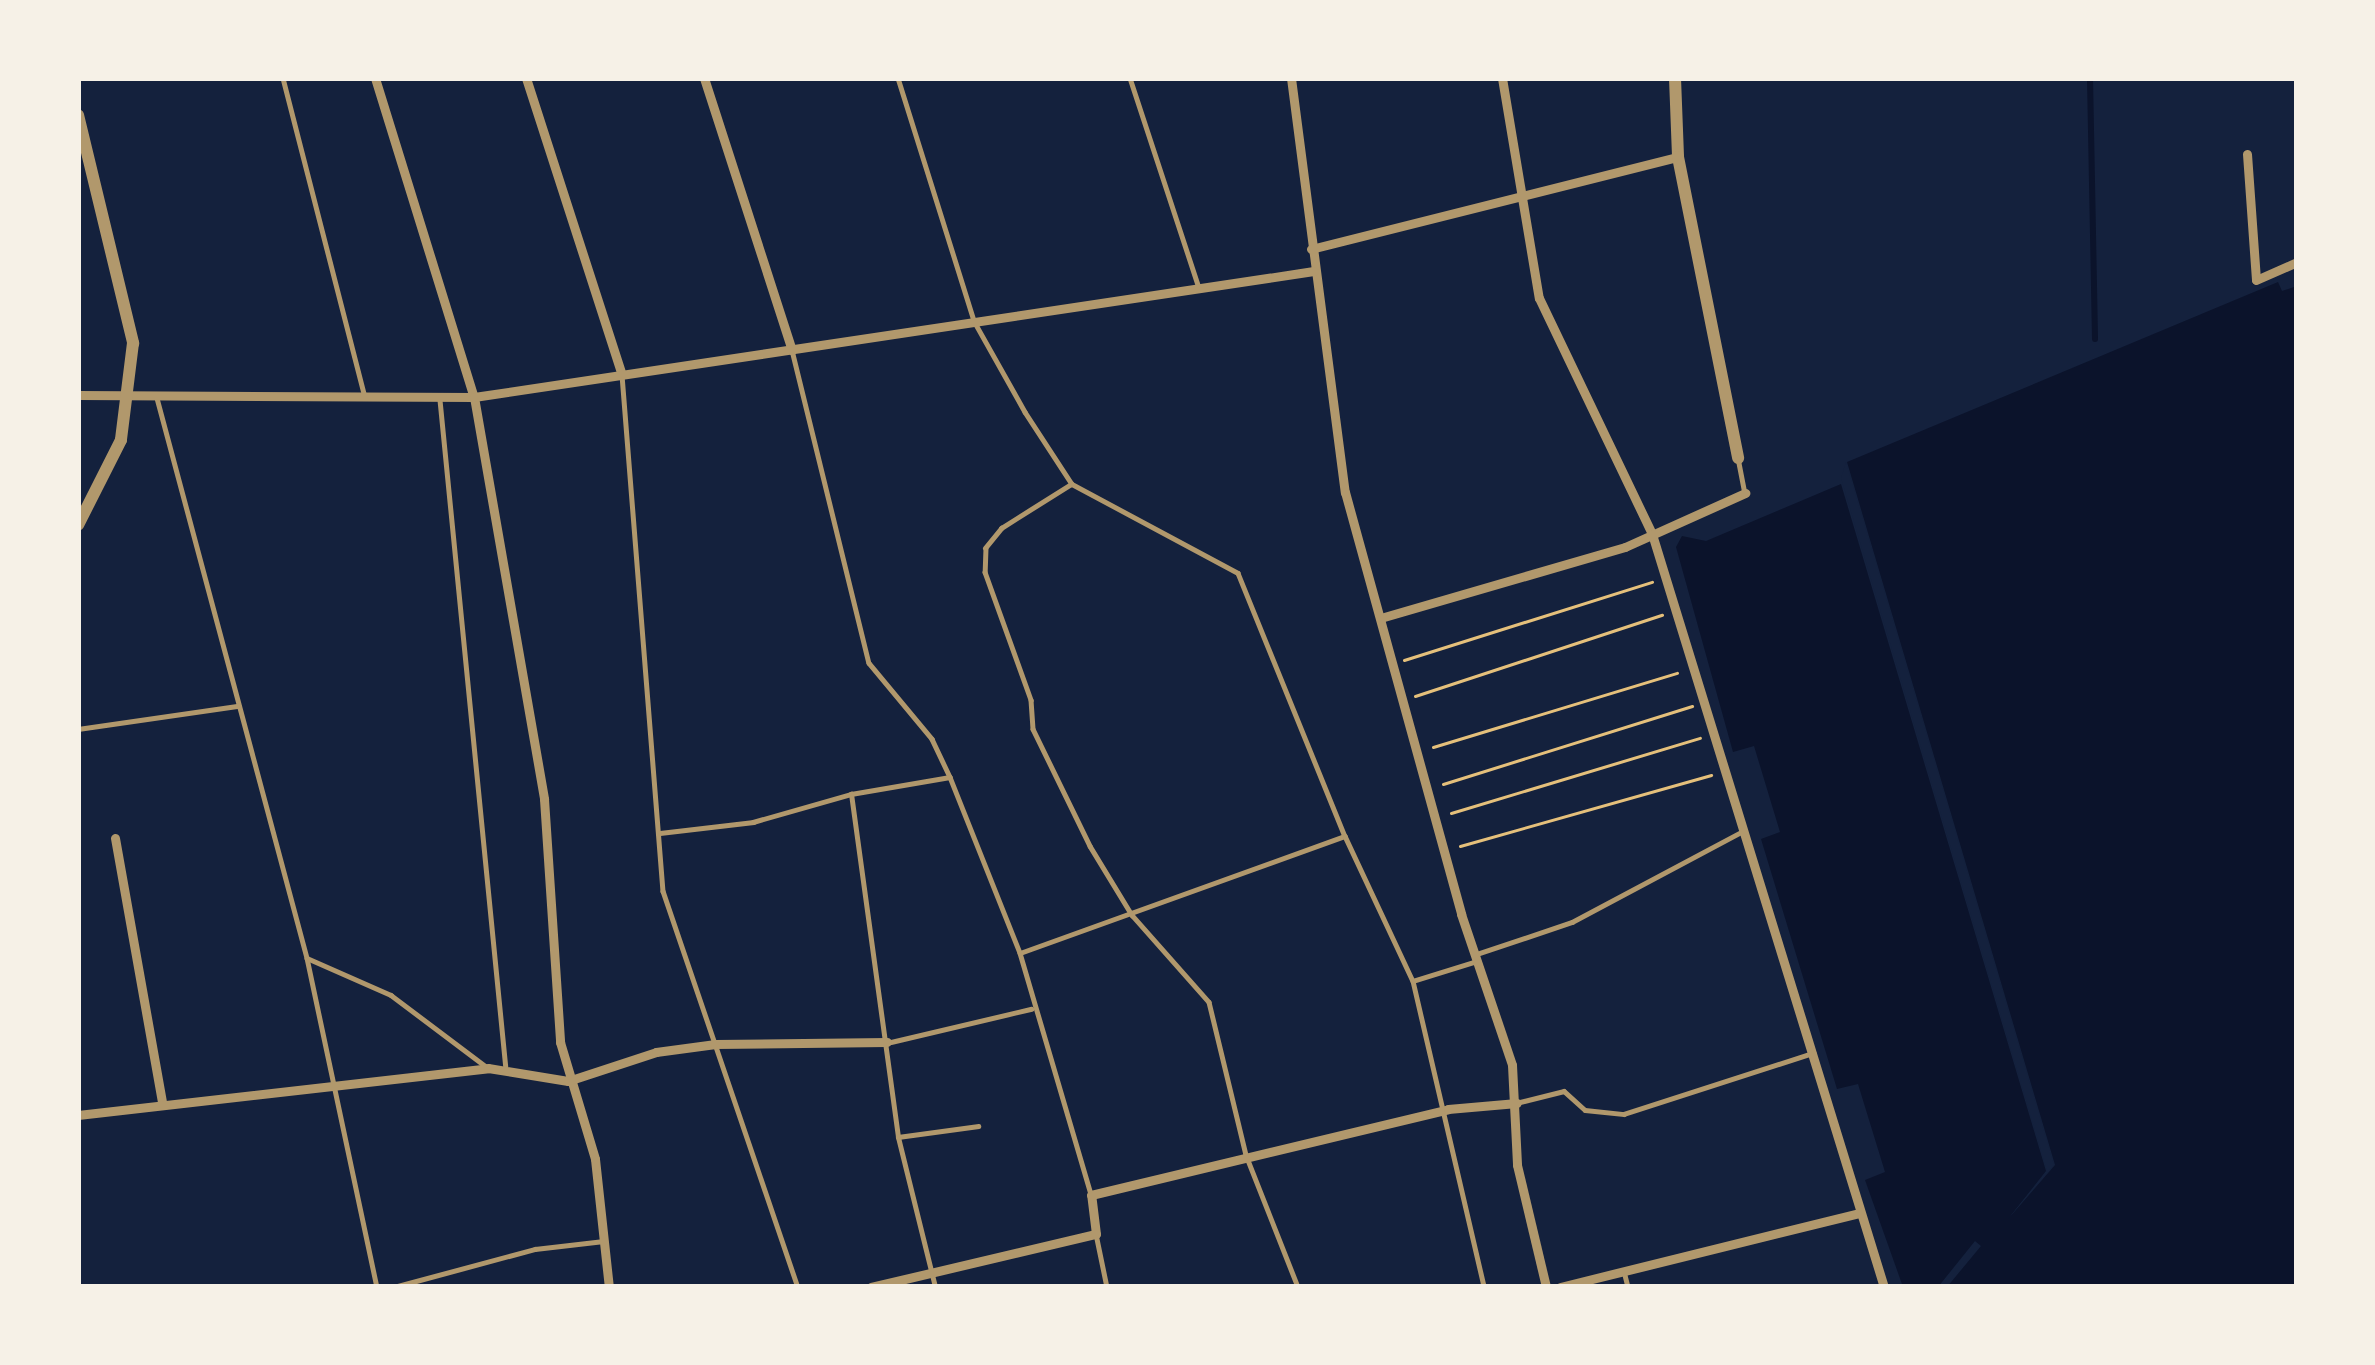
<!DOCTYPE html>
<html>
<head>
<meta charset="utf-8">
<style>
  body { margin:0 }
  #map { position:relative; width:2375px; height:1365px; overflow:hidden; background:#14213d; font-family:Barlow,sans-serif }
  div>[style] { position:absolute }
  .water>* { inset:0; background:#0b132b }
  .pier>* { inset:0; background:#14213d }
  .stream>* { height:6px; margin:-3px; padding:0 3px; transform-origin:3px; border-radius:3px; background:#0b132b }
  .path>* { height:3px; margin:-1.5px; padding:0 1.5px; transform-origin:1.5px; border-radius:1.5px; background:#e5c07b }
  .service>* { height:4.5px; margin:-2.25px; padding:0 2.25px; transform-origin:2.25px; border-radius:2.25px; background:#b1986c }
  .minor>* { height:9px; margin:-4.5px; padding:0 4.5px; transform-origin:4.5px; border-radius:4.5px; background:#b1986c }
  .tertiary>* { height:12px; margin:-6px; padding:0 6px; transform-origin:6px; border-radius:6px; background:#b1986c }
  span { translate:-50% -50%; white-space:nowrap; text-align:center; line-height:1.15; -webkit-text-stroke:9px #f6f1e7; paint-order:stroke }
  .frame { position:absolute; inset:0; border:81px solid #f6f1e7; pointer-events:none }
</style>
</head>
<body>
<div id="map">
  <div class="water">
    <i style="clip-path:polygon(2278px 282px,2282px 291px,2297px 286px,2297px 1287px,1947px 1287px,1981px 1246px,1975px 1241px,1938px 1287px,1903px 1287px,1865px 1180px,1885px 1172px,1858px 1084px,1837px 1089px,1761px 839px,1780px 832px,1754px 746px,1733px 752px,1676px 547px,1682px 536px,1706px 541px,1841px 484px,2046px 1171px,2008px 1219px,2055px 1165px,1847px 462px)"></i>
  </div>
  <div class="pier">
    <i style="clip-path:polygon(1846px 462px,2054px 1165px,2008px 1219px,2047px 1171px,1841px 478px)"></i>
  </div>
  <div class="stream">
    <i style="left:2090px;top:78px;width:261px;rotate:88.9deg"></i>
  </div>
  <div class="path">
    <i style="left:1404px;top:660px;width:260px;rotate:-17.5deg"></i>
    <i style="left:1415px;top:696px;width:260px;rotate:-18.2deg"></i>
    <i style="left:1433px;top:747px;width:255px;rotate:-16.9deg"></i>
    <i style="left:1443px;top:784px;width:261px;rotate:-17.4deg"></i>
    <i style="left:1451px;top:813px;width:260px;rotate:-16.8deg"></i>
    <i style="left:1460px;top:846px;width:261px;rotate:-15.8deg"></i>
  </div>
  <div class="service">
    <i style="left:283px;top:78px;width:329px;rotate:75.6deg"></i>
    <i style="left:898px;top:78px;width:255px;rotate:72.6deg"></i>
    <i style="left:974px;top:321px;width:104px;rotate:60.7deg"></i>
    <i style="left:1025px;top:412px;width:86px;rotate:56.9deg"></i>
    <i style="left:1072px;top:484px;width:188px;rotate:28.2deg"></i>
    <i style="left:1238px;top:573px;width:284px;rotate:67.9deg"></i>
    <i style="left:1130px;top:78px;width:218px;rotate:71.8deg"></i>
    <i style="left:792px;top:350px;width:322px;rotate:76.2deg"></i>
    <i style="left:869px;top:663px;width:99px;rotate:50.3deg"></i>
    <i style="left:932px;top:739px;width:42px;rotate:64.7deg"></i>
    <i style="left:950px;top:777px;width:189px;rotate:68.3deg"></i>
    <i style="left:1020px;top:953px;width:252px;rotate:73.6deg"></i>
    <i style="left:622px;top:375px;width:518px;rotate:85.46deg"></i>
    <i style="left:663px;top:891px;width:418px;rotate:71.2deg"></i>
    <i style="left:157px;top:398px;width:580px;rotate:75deg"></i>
    <i style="left:307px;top:958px;width:336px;rotate:78deg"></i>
    <i style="left:440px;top:400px;width:672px;rotate:84.37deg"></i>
    <i style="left:1739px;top:463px;width:31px;rotate:79deg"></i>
    <i style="left:1072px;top:484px;width:83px;rotate:147.8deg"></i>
    <i style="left:1002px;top:528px;width:26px;rotate:129deg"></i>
    <i style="left:986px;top:548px;width:24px;rotate:92deg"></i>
    <i style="left:985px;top:572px;width:136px;rotate:70.2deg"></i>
    <i style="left:1031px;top:700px;width:29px;rotate:86deg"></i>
    <i style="left:1033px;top:729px;width:130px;rotate:64deg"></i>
    <i style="left:1090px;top:846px;width:81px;rotate:58.7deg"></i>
    <i style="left:1132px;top:915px;width:116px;rotate:48.5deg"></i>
    <i style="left:1209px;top:1002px;width:157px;rotate:76.4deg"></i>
    <i style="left:1246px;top:1155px;width:142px;rotate:68.5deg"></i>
    <i style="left:78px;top:729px;width:162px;rotate:-8.2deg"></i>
    <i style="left:660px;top:833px;width:94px;rotate:-6.7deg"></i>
    <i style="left:753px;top:822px;width:102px;rotate:-15.9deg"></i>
    <i style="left:1020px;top:953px;width:345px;rotate:-19.8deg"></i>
    <i style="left:1345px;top:836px;width:160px;rotate:64.9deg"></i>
    <i style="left:1413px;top:981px;width:67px;rotate:-17.4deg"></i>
    <i style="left:1477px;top:954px;width:100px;rotate:-18.6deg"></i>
    <i style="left:1572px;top:922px;width:194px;rotate:-28deg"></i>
    <i style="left:307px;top:958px;width:92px;rotate:23.8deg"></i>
    <i style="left:391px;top:995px;width:121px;rotate:37deg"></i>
    <i style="left:1413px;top:981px;width:314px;rotate:76.9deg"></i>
    <i style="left:891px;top:1042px;width:144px;rotate:-13.3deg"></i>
    <i style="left:1520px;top:1102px;width:45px;rotate:-14deg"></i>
    <i style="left:1564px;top:1091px;width:28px;rotate:42deg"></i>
    <i style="left:1585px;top:1110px;width:39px;rotate:6deg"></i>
    <i style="left:1624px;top:1114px;width:199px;rotate:-17.9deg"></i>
    <i style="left:898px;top:1137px;width:346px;rotate:-97.8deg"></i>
    <i style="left:851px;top:794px;width:100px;rotate:-9.7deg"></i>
    <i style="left:1096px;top:1234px;width:54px;rotate:78.3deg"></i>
    <i style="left:1625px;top:1275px;width:12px;rotate:76deg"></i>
    <i style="left:394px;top:1287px;width:146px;rotate:-15.1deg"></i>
    <i style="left:535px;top:1249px;width:69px;rotate:-6.6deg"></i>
    <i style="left:935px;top:1287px;width:154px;rotate:-103.9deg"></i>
    <i style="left:898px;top:1137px;width:81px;rotate:-7.8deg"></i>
  </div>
  <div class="minor">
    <i style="left:375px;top:78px;width:334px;rotate:72.8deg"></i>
    <i style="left:474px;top:397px;width:408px;rotate:80.1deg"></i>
    <i style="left:544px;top:799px;width:244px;rotate:86.2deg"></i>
    <i style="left:560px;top:1042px;width:122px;rotate:73.3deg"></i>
    <i style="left:595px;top:1159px;width:129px;rotate:83.8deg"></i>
    <i style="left:526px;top:78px;width:310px;rotate:72.1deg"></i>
    <i style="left:704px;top:78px;width:286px;rotate:72.1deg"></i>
    <i style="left:1291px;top:78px;width:418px;rotate:82.6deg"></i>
    <i style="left:1345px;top:492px;width:438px;rotate:74.6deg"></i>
    <i style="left:1461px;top:914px;width:159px;rotate:71.3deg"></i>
    <i style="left:1512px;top:1065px;width:100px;rotate:87.1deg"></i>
    <i style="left:1517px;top:1165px;width:125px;rotate:76.6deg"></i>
    <i style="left:1502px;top:78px;width:223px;rotate:80.5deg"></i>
    <i style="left:1539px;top:298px;width:262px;rotate:64.4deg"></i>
    <i style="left:1652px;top:534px;width:788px;rotate:72.88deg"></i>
    <i style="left:2247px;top:154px;width:126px;rotate:85.9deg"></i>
    <i style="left:2256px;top:280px;width:45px;rotate:-23.7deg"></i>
    <i style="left:1311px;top:249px;width:378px;rotate:-14.1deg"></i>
    <i style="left:78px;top:395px;width:396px;rotate:0.3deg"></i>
    <i style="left:474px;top:397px;width:849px;rotate:-8.53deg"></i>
    <i style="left:1384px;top:617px;width:251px;rotate:-16.2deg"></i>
    <i style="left:1625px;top:547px;width:132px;rotate:-24.2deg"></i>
    <i style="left:115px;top:838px;width:267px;rotate:79.9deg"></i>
    <i style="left:78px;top:1115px;width:413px;rotate:-6.5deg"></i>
    <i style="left:488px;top:1068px;width:81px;rotate:9.2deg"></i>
    <i style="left:568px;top:1081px;width:93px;rotate:-18.2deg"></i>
    <i style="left:656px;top:1052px;width:60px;rotate:-7.7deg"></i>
    <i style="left:715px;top:1044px;width:172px;rotate:-0.7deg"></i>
    <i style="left:871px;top:1287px;width:231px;rotate:-13.3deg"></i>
    <i style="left:1096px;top:1234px;width:39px;rotate:-97deg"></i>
    <i style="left:1091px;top:1195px;width:367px;rotate:-13.5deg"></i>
    <i style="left:1448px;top:1109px;width:69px;rotate:-5deg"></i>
    <i style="left:1560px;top:1287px;width:309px;rotate:-13.9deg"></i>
  </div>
  <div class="tertiary">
    <i style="left:1675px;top:78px;width:79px;rotate:87.8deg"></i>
    <i style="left:1678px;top:157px;width:307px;rotate:78.7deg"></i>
    <i style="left:78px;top:115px;width:235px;rotate:76.4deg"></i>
    <i style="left:133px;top:343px;width:98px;rotate:97.1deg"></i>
    <i style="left:121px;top:440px;width:95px;rotate:116.8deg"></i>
  </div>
  <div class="frame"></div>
</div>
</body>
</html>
